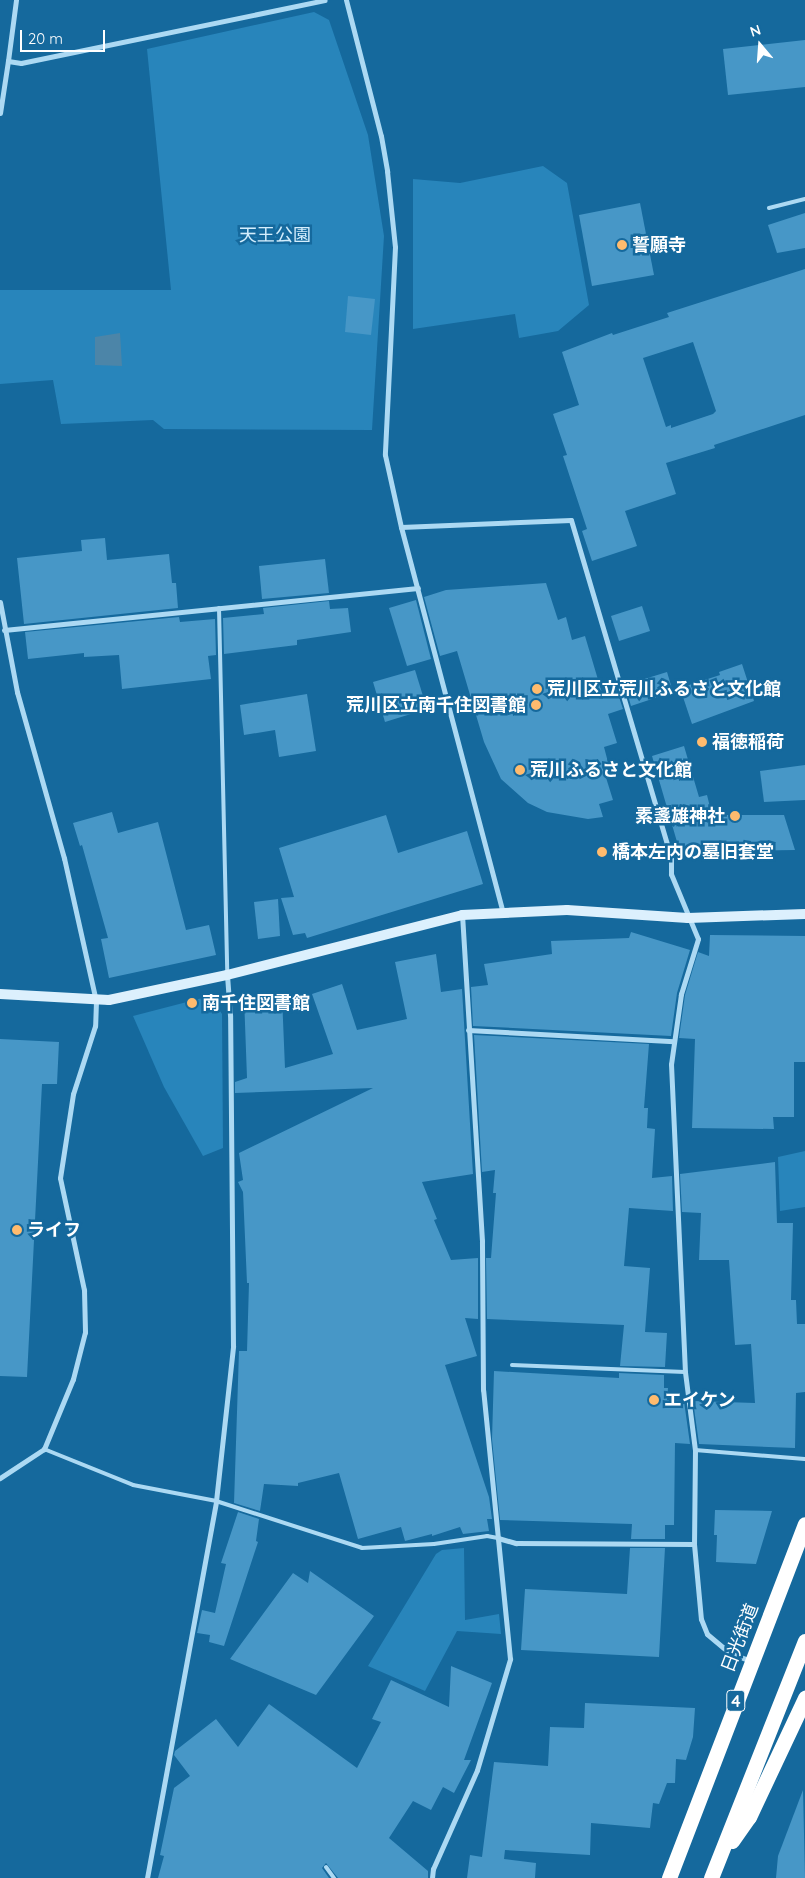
<!DOCTYPE html>
<html>
<head>
<meta charset="utf-8">
<style>
  body { margin:0 }
  #map { position:relative; width:805px; height:1878px; overflow:hidden; background:#15699d; font-family:Quicksand,"Noto Sans JP",sans-serif }
  div>[style] { position:absolute }
  .green>* { inset:0; background:#2885bb }
  .water>* { inset:0; background:#4c85a8 }
  .building>* { inset:0; background:#4797c7 }
  .lane>* { height:4px; margin:-2px; padding:0 2px; transform-origin:2px; border-radius:2px; background:#acd9f3 }
  .street>* { height:5px; margin:-2.5px; padding:0 2.5px; transform-origin:2.5px; border-radius:2.5px; background:#acd9f3 }
  .secondary>* { height:10px; margin:-5px; padding:0 5px; transform-origin:5px; border-radius:5px; background:#dcf0fd }
  .highway>* { height:15px; margin:-7.5px; padding:0 7.5px; transform-origin:7.5px; border-radius:7.5px; background:#fff }
  .dots>* { width:14px; height:14px; translate:-50% -50%; box-sizing:border-box; border:2px solid #15699d; border-radius:50% }
  span { translate:-50% -50%; white-space:nowrap; text-align:center; line-height:1.15; -webkit-text-stroke:5px #15699d; paint-order:stroke }
  .shield-label span { padding:1px 4px; background:#15699d; border:1px solid; border-radius:4px; -webkit-text-stroke-width:0 }
  .shield-label { font-size:16px; color:#fff; font-weight:700 }
  .park-label { font-size:18px; color:#d4eefd }
  .poi-label { font-size:18px; color:#fff; font-weight:700 }
  .left { translate:0 -50%; text-align:left }
  .right { translate:-100% -50%; text-align:right }
  .street-label { font-size:18px; color:#fff }
  .north { position:absolute; left:735px; top:20px; width:50px; height:50px; -webkit-text-stroke:4px #15699d; paint-order:stroke; rotate:342deg; font-size:14px; font-weight:700; line-height:20px; text-align:center; color:#fff }
  .north::after { content:''; display:block; margin:auto; width:18px; height:22px; background:#fff; clip-path:polygon(50% 0,100% 100%,50% 72%,0 100%) }
  .scale { position:absolute; left:20px; top:30px; width:85px; height:22px; box-sizing:border-box; border:2px solid #fff; border-top:0; padding-left:6px; font-size:15px; line-height:18px; white-space:nowrap; color:#fff; -webkit-text-stroke:4px #15699d; paint-order:stroke }
</style>
</head>
<body>
<div id="map">
  <div class="green">
    <i style="clip-path:polygon(314px 12px,329px 20px,368px 135px,384px 236px,372px 430px,164px 429px,153px 420px,61px 424px,53px 380px,0 384px,0 290px,171px 290px,147px 49px)"></i>
    <i style="clip-path:polygon(543px 166px,567px 183px,589px 305px,558px 331px,519px 338px,515px 314px,413px 329px,413px 179px,460px 183px)"></i>
    <i style="clip-path:polygon(210px 996px,222px 1014px,223px 1148px,203px 1156px,164px 1087px,133px 1016px)"></i>
    <i style="clip-path:polygon(805px 1151px,805px 1207px,780px 1211px,778px 1157px)"></i>
    <i style="clip-path:polygon(464px 1548px,465px 1620px,499px 1614px,501px 1634px,457px 1631px,425px 1691px,368px 1666px,436px 1554px,442px 1550px)"></i>
  </div>
  <div class="water">
    <i style="clip-path:polygon(120px 333px,122px 366px,95px 365px,95px 337px)"></i>
  </div>
  <div class="building">
    <i style="clip-path:polygon(805px 40px,805px 87px,728px 95px,723px 49px)"></i>
    <i style="clip-path:polygon(640px 203px,654px 275px,592px 286px,579px 215px)"></i>
    <i style="clip-path:polygon(805px 213px,805px 248px,777px 253px,768px 225px)"></i>
    <i style="clip-path:polygon(evenodd,805px 269px,805px 415px,714px 445px,715px 448px,666px 463px,676px 494px,625px 511px,637px 546px,592px 561px,582px 531px,587px 529px,563px 456px,567px 455px,553px 414px,579px 405px,562px 352px,612px 333px,613px 335px,669px 317px,667px 313px,805px 269px,693px 342px,716px 411px,713px 414px,671px 428px,671px 425px,666px 427px,643px 358px,693px 342px)"></i>
    <i style="clip-path:polygon(348px 296px,375px 299px,371px 335px,345px 332px)"></i>
    <i style="clip-path:polygon(105px 538px,107px 560px,169px 554px,172px 583px,176px 583px,178px 608px,24px 624px,17px 558px,82px 551px,81px 540px)"></i>
    <i style="clip-path:polygon(325px 559px,329px 593px,262px 599px,259px 566px)"></i>
    <i style="clip-path:polygon(546px 583px,558px 620px,566px 617px,572px 640px,585px 636px,602px 693px,616px 688px,623px 709px,608px 714px,617px 743px,604px 747px,609px 766px,603px 768px,613px 800px,599px 804px,603px 817px,588px 819px,547px 812px,528px 803px,501px 779px,484px 742px,457px 651px,440px 656px,424px 597px,446px 590px)"></i>
    <i style="clip-path:polygon(416px 600px,431px 659px,407px 666px,389px 608px)"></i>
    <i style="clip-path:polygon(329px 601px,330px 609px,348px 608px,351px 632px,297px 640px,297px 645px,224px 654px,223px 618px,264px 614px,263px 608px)"></i>
    <i style="clip-path:polygon(642px 606px,650px 631px,619px 641px,611px 616px)"></i>
    <i style="clip-path:polygon(179px 617px,180px 622px,215px 619px,216px 655px,208px 656px,211px 679px,122px 689px,119px 655px,84px 657px,84px 653px,28px 659px,25px 632px)"></i>
    <i style="clip-path:polygon(742px 664px,754px 701px,692px 724px,680px 688px,720px 675px,719px 672px)"></i>
    <i style="clip-path:polygon(415px 670px,427px 709px,385px 722px,373px 682px)"></i>
    <i style="clip-path:polygon(667px 672px,673px 692px,631px 706px,625px 685px)"></i>
    <i style="clip-path:polygon(307px 694px,316px 751px,279px 757px,275px 730px,244px 735px,240px 705px)"></i>
    <i style="clip-path:polygon(684px 746px,699px 797px,707px 795px,712px 815px,784px 815px,795px 850px,709px 851px,682px 859px,652px 756px)"></i>
    <i style="clip-path:polygon(805px 765px,805px 800px,764px 802px,760px 771px)"></i>
    <i style="clip-path:polygon(112px 812px,118px 833px,158px 822px,186px 930px,209px 925px,216px 955px,109px 978px,101px 939px,108px 938px,82px 845px,80px 846px,73px 823px)"></i>
    <i style="clip-path:polygon(386px 815px,398px 853px,467px 831px,483px 884px,307px 938px,305px 933px,293px 935px,281px 898px,294px 897px,279px 848px)"></i>
    <i style="clip-path:polygon(278px 899px,280px 936px,258px 939px,254px 902px)"></i>
    <i style="clip-path:polygon(631px 932px,690px 950px,677px 993px,671px 1036px,473px 1026px,471px 987px,488px 985px,484px 964px,552px 954px,551px 941px,629px 938px)"></i>
    <i style="clip-path:polygon(710px 935px,805px 936px,805px 1062px,794px 1062px,794px 1117px,773px 1117px,774px 1129px,692px 1128px,695px 1039px,679px 1038px,685px 995px,698px 952px,709px 956px)"></i>
    <i style="clip-path:polygon(436px 954px,441px 992px,462px 989px,473px 1174px,422px 1182px,437px 1219px,434px 1220px,451px 1260px,478px 1258px,478px 1319px,465px 1318px,477px 1356px,445px 1365px,489px 1497px,492px 1519px,487px 1519px,489px 1531px,463px 1534px,460px 1527px,432px 1536px,432px 1534px,405px 1541px,401px 1527px,358px 1539px,339px 1473px,298px 1483px,298px 1486px,264px 1484px,260px 1511px,234px 1503px,239px 1351px,247px 1351px,249px 1283px,247px 1283px,243px 1192px,238px 1182px,243px 1180px,239px 1153px,373px 1088px,235px 1093px,235px 1082px,247px 1078px,244px 997px,282px 996px,285px 1068px,333px 1054px,312px 994px,342px 984px,357px 1030px,407px 1019px,395px 962px)"></i>
    <i style="clip-path:polygon(474px 1035px,649px 1044px,644px 1108px,648px 1108px,647px 1128px,655px 1129px,652px 1178px,672px 1176px,673px 1211px,629px 1208px,624px 1266px,650px 1268px,645px 1332px,667px 1333px,665px 1367px,620px 1366px,624px 1325px,487px 1319px,486px 1258px,491px 1258px,496px 1193px,493px 1193px,495px 1170px,482px 1172px)"></i>
    <i style="clip-path:polygon(0 1039px,59px 1042px,57px 1084px,42px 1084px,27px 1377px,0 1376px)"></i>
    <i style="clip-path:polygon(775px 1162px,777px 1223px,793px 1223px,791px 1300px,796px 1300px,797px 1324px,805px 1324px,805px 1392px,796px 1393px,795px 1448px,699px 1444px,693px 1401px,755px 1403px,751px 1344px,735px 1345px,729px 1260px,699px 1260px,701px 1213px,682px 1212px,680px 1174px)"></i>
    <i style="clip-path:polygon(494px 1371px,619px 1378px,619px 1373px,664px 1375px,664px 1388px,668px 1388px,667px 1400px,684px 1401px,690px 1444px,675px 1443px,674px 1525px,665px 1525px,665px 1539px,631px 1539px,632px 1524px,500px 1520px,492px 1439px)"></i>
    <i style="clip-path:polygon(715px 1510px,772px 1511px,756px 1564px,716px 1562px,717px 1535px,714px 1535px)"></i>
    <i style="clip-path:polygon(238px 1512px,259px 1519px,256px 1541px,258px 1542px,224px 1646px,209px 1642px,210px 1635px,197px 1633px,202px 1610px,215px 1613px,226px 1564px,221px 1563px)"></i>
    <i style="clip-path:polygon(630px 1548px,665px 1548px,659px 1657px,521px 1650px,525px 1589px,627px 1594px)"></i>
    <i style="clip-path:polygon(310px 1571px,374px 1616px,316px 1695px,230px 1659px,293px 1573px,308px 1583px)"></i>
    <i style="clip-path:polygon(451px 1666px,492px 1683px,464px 1760px,471px 1760px,454px 1793px,443px 1787px,431px 1810px,413px 1801px,389px 1838px,428px 1871px,428px 1878px,338px 1878px,326px 1863px,322px 1868px,329px 1878px,158px 1878px,164px 1856px,160px 1855px,174px 1788px,190px 1776px,174px 1755px,175px 1751px,216px 1719px,238px 1747px,269px 1704px,357px 1768px,381px 1722px,372px 1719px,391px 1680px,449px 1707px)"></i>
    <i style="clip-path:polygon(585px 1703px,695px 1708px,693px 1737px,686px 1760px,676px 1759px,675px 1783px,667px 1783px,659px 1804px,653px 1803px,650px 1828px,591px 1823px,590px 1855px,505px 1850px,504px 1859px,536px 1863px,535px 1878px,467px 1878px,470px 1855px,482px 1857px,494px 1762px,548px 1766px,550px 1727px,584px 1728px)"></i>
    <i style="clip-path:polygon(803px 1790px,805px 1878px,776px 1878px,778px 1856px)"></i>
  </div>
  <div class="lane">
    <i style="left:769px;top:208px;width:37px;rotate:-14deg"></i>
    <i style="left:219px;top:608px;width:365px;rotate:88.7deg"></i>
    <i style="left:512px;top:1365px;width:173px;rotate:2.3deg"></i>
    <i style="left:44px;top:1449px;width:96px;rotate:22deg"></i>
    <i style="left:133px;top:1485px;width:85px;rotate:10.9deg"></i>
    <i style="left:216px;top:1501px;width:153px;rotate:17.8deg"></i>
    <i style="left:362px;top:1548px;width:72px;rotate:-3.2deg"></i>
    <i style="left:434px;top:1544px;width:54px;rotate:-8.6deg"></i>
    <i style="left:487px;top:1536px;width:11px;rotate:10deg"></i>
    <i style="left:695px;top:1450px;width:110px;rotate:4.7deg"></i>
    <i style="left:326px;top:1867px;width:14px;rotate:54deg"></i>
  </div>
  <div class="street">
    <i style="left:16px;top:0;width:62px;rotate:97.5deg"></i>
    <i style="left:8px;top:61px;width:13px;rotate:9deg"></i>
    <i style="left:21px;top:63px;width:310px;rotate:-11.7deg"></i>
    <i style="left:346px;top:0;width:140px;rotate:75.6deg"></i>
    <i style="left:381px;top:136px;width:36px;rotate:80deg"></i>
    <i style="left:387px;top:171px;width:76px;rotate:84deg"></i>
    <i style="left:395px;top:247px;width:208px;rotate:92.8deg"></i>
    <i style="left:385px;top:455px;width:74px;rotate:77.5deg"></i>
    <i style="left:401px;top:527px;width:398px;rotate:75.2deg"></i>
    <i style="left:0;top:113px;width:53px;rotate:-81.3deg"></i>
    <i style="left:401px;top:527px;width:170px;rotate:-2.4deg"></i>
    <i style="left:571px;top:520px;width:352px;rotate:73.5deg"></i>
    <i style="left:671px;top:857px;width:17px;rotate:90deg"></i>
    <i style="left:671px;top:874px;width:70px;rotate:67.4deg"></i>
    <i style="left:698px;top:939px;width:58px;rotate:107.2deg"></i>
    <i style="left:681px;top:994px;width:71px;rotate:98.1deg"></i>
    <i style="left:671px;top:1064px;width:308px;rotate:87.4deg"></i>
    <i style="left:685px;top:1372px;width:79px;rotate:82.7deg"></i>
    <i style="left:695px;top:1450px;width:94px;rotate:90.6deg"></i>
    <i style="left:694px;top:1544px;width:75px;rotate:84.7deg"></i>
    <i style="left:701px;top:1619px;width:16px;rotate:68deg"></i>
    <i style="left:707px;top:1634px;width:30px;rotate:40deg"></i>
    <i style="left:730px;top:1653px;width:22px;rotate:21deg"></i>
    <i style="left:0;top:602px;width:92px;rotate:79.3deg"></i>
    <i style="left:17px;top:692px;width:173px;rotate:74.2deg"></i>
    <i style="left:64px;top:858px;width:147px;rotate:77.4deg"></i>
    <i style="left:96px;top:1001px;width:25px;rotate:92deg"></i>
    <i style="left:95px;top:1026px;width:71px;rotate:107.9deg"></i>
    <i style="left:73px;top:1094px;width:85px;rotate:98.8deg"></i>
    <i style="left:60px;top:1178px;width:115px;rotate:77.9deg"></i>
    <i style="left:84px;top:1290px;width:42px;rotate:88.6deg"></i>
    <i style="left:85px;top:1332px;width:49px;rotate:104.3deg"></i>
    <i style="left:73px;top:1379px;width:76px;rotate:112.5deg"></i>
    <i style="left:44px;top:1449px;width:53px;rotate:146.6deg"></i>
    <i style="left:4px;top:630px;width:416px;rotate:-5.8deg"></i>
    <i style="left:468px;top:1030px;width:206px;rotate:3.1deg"></i>
    <i style="left:498px;top:1538px;width:19px;rotate:16deg"></i>
    <i style="left:516px;top:1543px;width:178px;rotate:0.3deg"></i>
    <i style="left:147px;top:1878px;width:383px;rotate:-79.6deg"></i>
    <i style="left:216px;top:1501px;width:156px;rotate:-83.7deg"></i>
    <i style="left:233px;top:1346px;width:331px;rotate:-90.5deg"></i>
    <i style="left:230px;top:1015px;width:40px;rotate:-94.3deg"></i>
    <i style="left:432px;top:1878px;width:9px;rotate:-84deg"></i>
    <i style="left:433px;top:1869px;width:108px;rotate:-66deg"></i>
    <i style="left:477px;top:1770px;width:116px;rotate:-73.4deg"></i>
    <i style="left:510px;top:1659px;width:270px;rotate:-95.7deg"></i>
    <i style="left:483px;top:1390px;width:149px;rotate:-90.4deg"></i>
    <i style="left:482px;top:1241px;width:327px;rotate:-93.5deg"></i>
  </div>
  <div class="secondary">
    <i style="left:0;top:994px;width:109px;rotate:3.2deg"></i>
    <i style="left:109px;top:1000px;width:121px;rotate:-12deg"></i>
    <i style="left:227px;top:975px;width:243px;rotate:-14.3deg"></i>
    <i style="left:462px;top:915px;width:105px;rotate:-2.7deg"></i>
    <i style="left:567px;top:910px;width:121px;rotate:3.8deg"></i>
    <i style="left:688px;top:918px;width:117px;rotate:-2deg"></i>
  </div>
  <div class="highway">
    <i style="left:732px;top:1841px;width:29px;rotate:-55deg"></i>
    <i style="left:749px;top:1817px;width:132px;rotate:-64.8deg"></i>
    <i style="left:669px;top:1878px;width:379px;rotate:-69deg"></i>
    <i style="left:711px;top:1878px;width:255px;rotate:-68.4deg"></i>
  </div>
  <div class="dots">
    <i style="left:622px;top:245px;background:#ffbb6e"></i>
    <i style="left:537px;top:689px;background:#ffbb6e"></i>
    <i style="left:536px;top:705px;background:#ffbb6e"></i>
    <i style="left:702px;top:742px;background:#ffbb6e"></i>
    <i style="left:520px;top:770px;background:#ffbb6e"></i>
    <i style="left:735px;top:816px;background:#ffbb6e"></i>
    <i style="left:602px;top:852px;background:#ffbb6e"></i>
    <i style="left:192px;top:1003px;background:#ffbb6e"></i>
    <i style="left:17px;top:1230px;background:#ffbb6e"></i>
    <i style="left:654px;top:1400px;background:#ffbb6e"></i>
  </div>
  <div class="shield-label">
    <span style="left:736px;top:1701px">4</span>
  </div>
  <div class="park-label">
    <span style="left:275px;top:235px">天王公園</span>
  </div>
  <div class="poi-label">
    <span class="left" style="left:632px;top:245px">誓願寺</span>
    <span class="left" style="left:547px;top:689px">荒川区立荒川ふるさと文化館</span>
    <span class="right" style="left:526px;top:705px">荒川区立南千住図書館</span>
    <span class="left" style="left:712px;top:742px">福徳稲荷</span>
    <span class="left" style="left:530px;top:770px">荒川ふるさと文化館</span>
    <span class="right" style="left:725px;top:816px">素盞雄神社</span>
    <span class="left" style="left:612px;top:852px">橋本左内の墓旧套堂</span>
    <span class="left" style="left:202px;top:1003px">南千住図書館</span>
    <span class="left" style="left:27px;top:1230px">ライフ</span>
    <span class="left" style="left:664px;top:1400px">エイケン</span>
  </div>
  <div class="street-label">
    <span style="left:740px;top:1638px;rotate:-69deg">日光街道</span>
  </div>
  <div class="north">N</div>
  <div class="scale">20 m</div>
</div>
</body>
</html>
